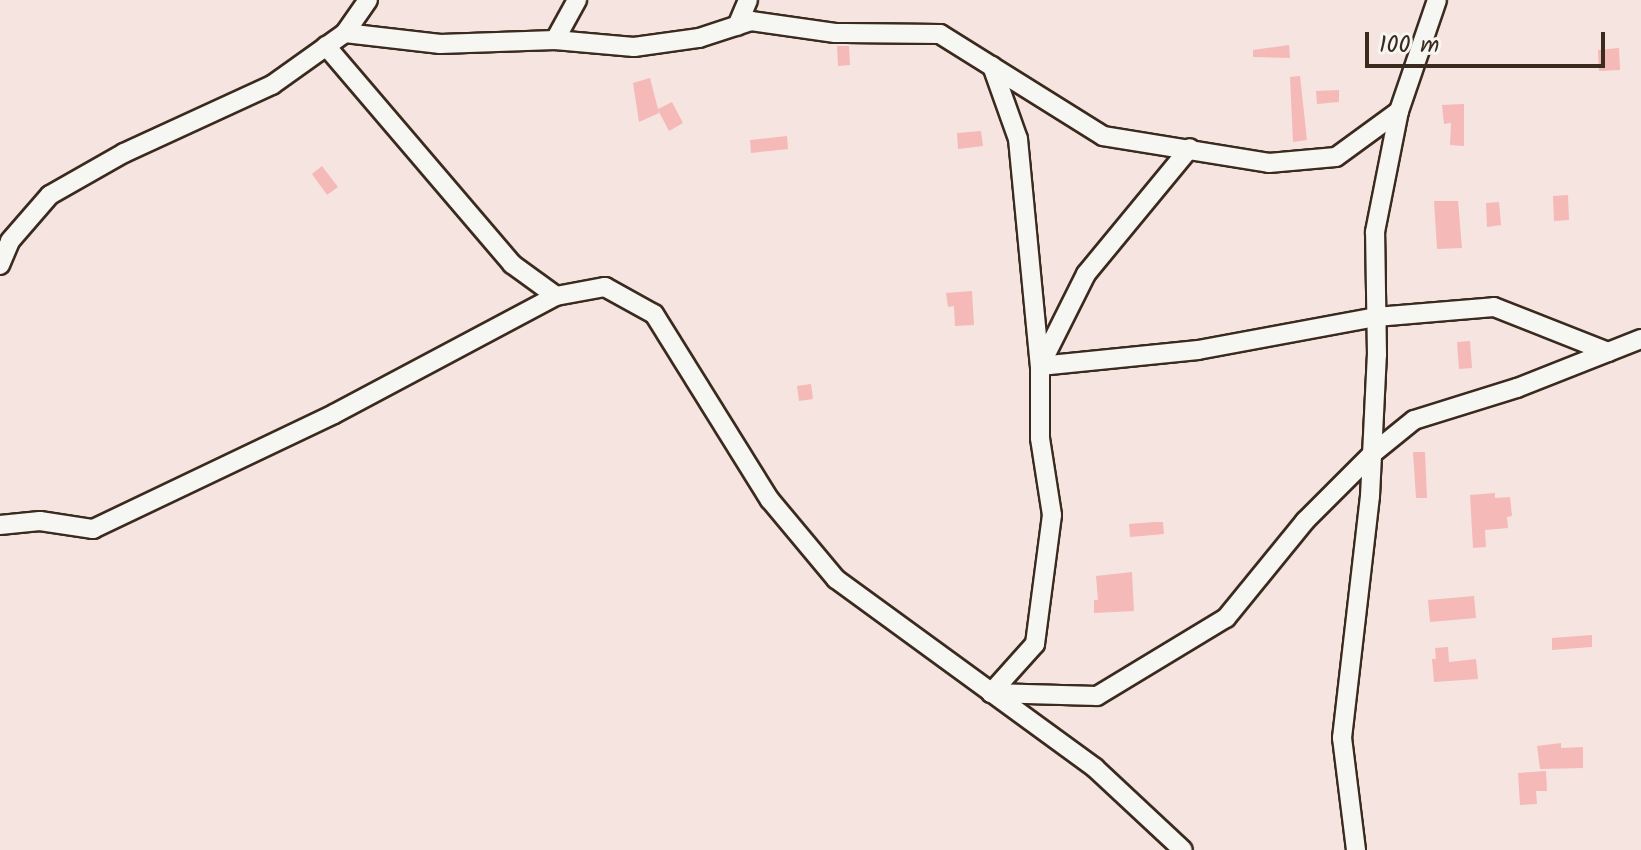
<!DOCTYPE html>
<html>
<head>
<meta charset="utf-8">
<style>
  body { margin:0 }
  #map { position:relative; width:1641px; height:850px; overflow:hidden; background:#f6e4e0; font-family:Kalam,sans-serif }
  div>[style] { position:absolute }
  .building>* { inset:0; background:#f5b9b7 }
  .roads { filter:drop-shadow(2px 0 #3b2a1e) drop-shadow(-2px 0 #3b2a1e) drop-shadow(0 2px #3b2a1e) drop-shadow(0 -2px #3b2a1e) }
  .street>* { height:18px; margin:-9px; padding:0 9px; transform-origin:9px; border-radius:9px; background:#f6f6f2 }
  span { translate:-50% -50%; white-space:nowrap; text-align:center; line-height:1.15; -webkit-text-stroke:7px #f6f6f2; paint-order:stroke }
  .scale { position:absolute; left:1365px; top:32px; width:240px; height:36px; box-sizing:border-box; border:4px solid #3b2a1e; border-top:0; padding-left:10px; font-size:24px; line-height:28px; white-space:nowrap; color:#3b2a1e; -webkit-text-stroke:6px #f6f6f2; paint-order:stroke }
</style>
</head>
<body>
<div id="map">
  <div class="building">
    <i style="clip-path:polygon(1289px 45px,1290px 58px,1253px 57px,1253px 50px)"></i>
    <i style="clip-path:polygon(837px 46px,849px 46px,850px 65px,838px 66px)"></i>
    <i style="clip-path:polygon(1619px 48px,1620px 70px,1599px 71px,1598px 50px)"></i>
    <i style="clip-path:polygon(1300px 76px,1307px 140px,1293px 142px,1290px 77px)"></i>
    <i style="clip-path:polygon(650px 78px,658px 109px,672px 102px,683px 123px,669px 131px,658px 110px,659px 113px,639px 122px,633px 83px)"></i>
    <i style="clip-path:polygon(1339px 90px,1339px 102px,1317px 104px,1316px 91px)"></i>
    <i style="clip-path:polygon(1464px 104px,1464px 146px,1450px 145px,1451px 123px,1444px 124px,1442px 105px)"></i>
    <i style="clip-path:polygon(981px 131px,983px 146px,958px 149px,957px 133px)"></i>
    <i style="clip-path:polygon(787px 136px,788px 149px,751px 153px,750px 140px)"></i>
    <i style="clip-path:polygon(322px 166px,338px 187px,327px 195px,312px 174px)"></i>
    <i style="clip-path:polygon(1568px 195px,1569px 220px,1554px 221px,1553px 196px)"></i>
    <i style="clip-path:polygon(1434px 201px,1458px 201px,1462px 248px,1437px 249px)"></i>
    <i style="clip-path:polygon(1499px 202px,1501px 225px,1487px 227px,1486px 203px)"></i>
    <i style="clip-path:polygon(972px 291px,974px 325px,955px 326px,954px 306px,948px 307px,946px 293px)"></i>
    <i style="clip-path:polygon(1470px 341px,1472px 368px,1459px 369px,1457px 342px)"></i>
    <i style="clip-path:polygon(811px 384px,813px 399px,799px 401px,797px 386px)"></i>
    <i style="clip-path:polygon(1413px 452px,1425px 452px,1427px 498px,1416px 498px)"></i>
    <i style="clip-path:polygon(1495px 493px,1495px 498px,1510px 497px,1512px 516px,1507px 517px,1508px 528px,1485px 530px,1486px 547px,1473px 548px,1470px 495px)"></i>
    <i style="clip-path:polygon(1154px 522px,1163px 522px,1164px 534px,1130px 537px,1129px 524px)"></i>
    <i style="clip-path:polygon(1132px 572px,1134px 611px,1094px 613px,1094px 600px,1098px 600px,1096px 576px)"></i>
    <i style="clip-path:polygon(1474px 596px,1476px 618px,1430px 622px,1428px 600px)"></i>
    <i style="clip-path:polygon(1592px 635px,1592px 647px,1552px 650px,1552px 638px)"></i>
    <i style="clip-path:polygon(1448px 647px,1449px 662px,1476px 659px,1478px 679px,1434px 682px,1432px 659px,1436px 659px,1435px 648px)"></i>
    <i style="clip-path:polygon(1561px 743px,1561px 748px,1583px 747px,1583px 768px,1540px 769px,1537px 746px)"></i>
    <i style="clip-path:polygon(1546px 771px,1547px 791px,1536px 791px,1537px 804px,1520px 805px,1518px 773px)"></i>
  </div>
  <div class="roads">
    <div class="street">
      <i style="left:737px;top:26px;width:28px;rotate:-67deg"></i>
      <i style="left:345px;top:33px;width:96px;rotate:6.6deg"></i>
      <i style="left:440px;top:44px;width:115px;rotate:-2deg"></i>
      <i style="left:555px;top:40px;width:79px;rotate:5.1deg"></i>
      <i style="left:634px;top:47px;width:66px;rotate:-7.9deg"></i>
      <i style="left:699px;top:38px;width:55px;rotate:-18.1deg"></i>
      <i style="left:751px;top:21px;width:85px;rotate:8.1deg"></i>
      <i style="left:835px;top:33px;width:105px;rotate:0.5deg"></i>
      <i style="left:940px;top:34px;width:192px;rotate:32deg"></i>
      <i style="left:1103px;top:136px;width:168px;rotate:9.2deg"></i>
      <i style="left:1269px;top:163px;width:67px;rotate:-5.1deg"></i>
      <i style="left:1336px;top:157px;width:78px;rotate:-36.1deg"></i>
      <i style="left:1399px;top:111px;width:117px;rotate:-71.1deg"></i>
      <i style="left:555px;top:40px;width:46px;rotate:-61.2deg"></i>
      <i style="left:326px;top:46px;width:287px;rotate:49.5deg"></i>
      <i style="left:512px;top:264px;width:54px;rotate:36deg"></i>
      <i style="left:992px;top:66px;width:77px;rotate:70.4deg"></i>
      <i style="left:1018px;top:139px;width:228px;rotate:84.5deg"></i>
      <i style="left:1040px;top:366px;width:103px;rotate:-63.4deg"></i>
      <i style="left:1086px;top:274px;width:163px;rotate:-50.5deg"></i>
      <i style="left:0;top:265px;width:26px;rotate:-67deg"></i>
      <i style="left:10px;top:241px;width:61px;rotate:-49deg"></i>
      <i style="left:50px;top:195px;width:85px;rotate:-29.6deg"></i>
      <i style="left:124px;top:153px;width:163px;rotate:-24.7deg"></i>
      <i style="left:272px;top:85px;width:90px;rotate:-35.5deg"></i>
      <i style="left:345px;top:33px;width:40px;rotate:-55.1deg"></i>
      <i style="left:0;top:525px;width:40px;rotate:-5.7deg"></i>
      <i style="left:40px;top:521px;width:54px;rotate:8.6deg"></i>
      <i style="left:93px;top:529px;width:267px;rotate:-25.5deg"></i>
      <i style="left:334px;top:414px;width:251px;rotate:-28deg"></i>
      <i style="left:556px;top:296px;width:50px;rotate:-10.4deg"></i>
      <i style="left:605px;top:287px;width:56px;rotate:28.9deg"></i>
      <i style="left:654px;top:314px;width:219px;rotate:58.1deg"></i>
      <i style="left:770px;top:500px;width:103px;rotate:50.1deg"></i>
      <i style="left:836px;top:579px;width:321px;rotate:36.1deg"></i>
      <i style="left:1095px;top:768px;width:120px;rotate:43deg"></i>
      <i style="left:991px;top:693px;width:66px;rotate:-48.1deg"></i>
      <i style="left:1035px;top:644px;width:130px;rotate:-82.5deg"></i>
      <i style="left:1052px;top:515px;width:78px;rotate:-98.9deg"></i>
      <i style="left:1040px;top:438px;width:72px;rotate:-90deg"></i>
      <i style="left:1040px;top:366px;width:159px;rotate:-5.8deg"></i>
      <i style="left:1198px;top:350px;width:181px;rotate:-10.5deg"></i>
      <i style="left:1376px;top:317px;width:118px;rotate:-4.8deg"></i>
      <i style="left:1494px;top:307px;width:123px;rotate:21.5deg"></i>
      <i style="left:991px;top:693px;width:106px;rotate:1.6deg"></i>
      <i style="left:1097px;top:696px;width:151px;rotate:-31.2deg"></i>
      <i style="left:1226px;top:618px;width:125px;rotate:-50.8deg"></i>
      <i style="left:1305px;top:521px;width:95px;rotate:-45deg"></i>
      <i style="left:1372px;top:454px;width:54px;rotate:-39deg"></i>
      <i style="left:1414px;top:420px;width:108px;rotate:-17.3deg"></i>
      <i style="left:1517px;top:388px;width:133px;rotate:-21.6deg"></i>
      <i style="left:1356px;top:850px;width:113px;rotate:-97.1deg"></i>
      <i style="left:1342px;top:738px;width:244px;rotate:-83.4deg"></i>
      <i style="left:1370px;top:496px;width:141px;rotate:-87.2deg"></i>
      <i style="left:1377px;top:355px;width:123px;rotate:-90.9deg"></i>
      <i style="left:1375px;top:232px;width:123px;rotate:-78.8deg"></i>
    </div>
  </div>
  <div class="scale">100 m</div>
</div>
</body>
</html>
